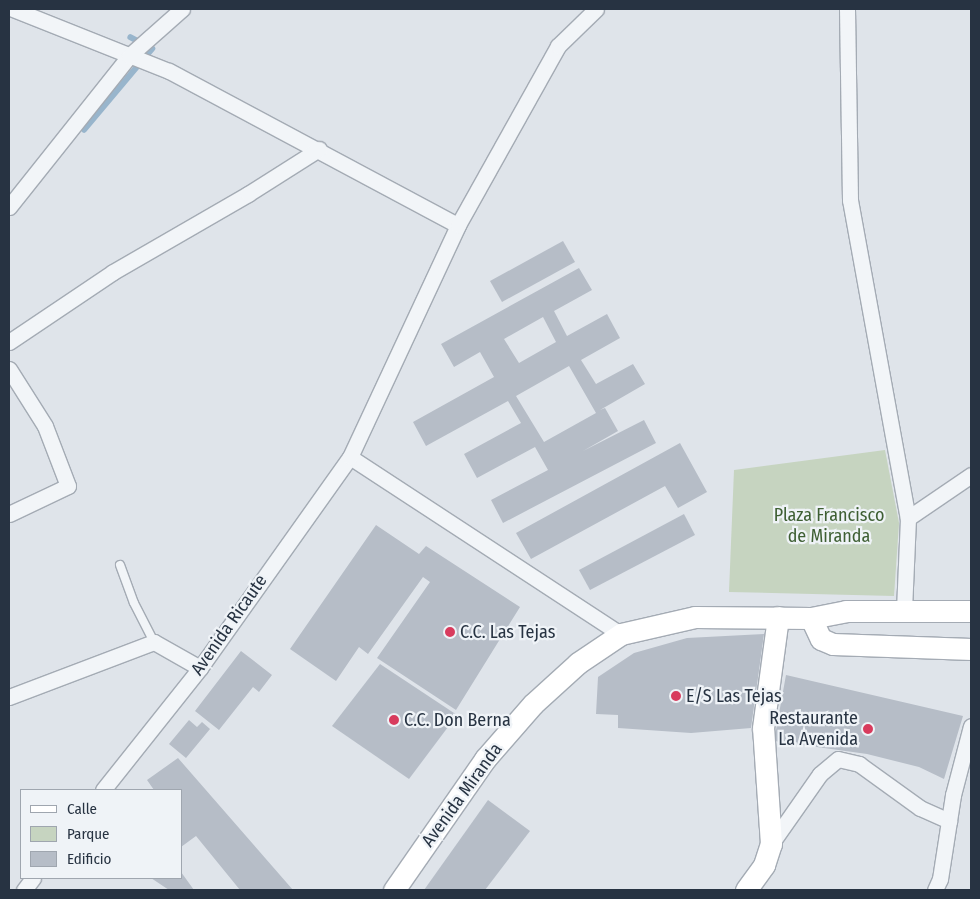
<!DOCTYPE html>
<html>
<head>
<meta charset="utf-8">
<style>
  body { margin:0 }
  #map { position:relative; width:980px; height:899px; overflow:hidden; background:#dfe4ea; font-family:"Fira Sans Condensed",sans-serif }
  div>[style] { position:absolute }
  .green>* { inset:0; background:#c6d4c0 }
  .stream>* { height:5.5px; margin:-2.75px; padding:0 2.75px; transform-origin:2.75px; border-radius:2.75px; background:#98b5cc }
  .building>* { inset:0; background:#b6bdc7 }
  .roads { filter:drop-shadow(1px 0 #a4abb4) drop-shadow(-1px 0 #a4abb4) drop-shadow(0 1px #a4abb4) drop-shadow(0 -1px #a4abb4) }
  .lane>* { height:8px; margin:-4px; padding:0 4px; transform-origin:4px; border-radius:4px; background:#f2f5f8 }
  .street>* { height:15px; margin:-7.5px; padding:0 7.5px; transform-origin:7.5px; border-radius:7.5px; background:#f2f5f8 }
  .secondary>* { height:21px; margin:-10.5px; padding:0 10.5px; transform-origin:10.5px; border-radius:10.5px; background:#fff }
  .dots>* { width:14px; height:14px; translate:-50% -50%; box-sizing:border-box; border:2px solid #eff3f7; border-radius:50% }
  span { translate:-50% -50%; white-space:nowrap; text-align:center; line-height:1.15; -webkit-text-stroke:4.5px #eff3f7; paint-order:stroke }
  .park-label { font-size:18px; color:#3e5f33 }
  .street-label { font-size:18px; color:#273342 }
  .poi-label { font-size:18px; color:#273342 }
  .left { translate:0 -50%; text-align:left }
  .right { translate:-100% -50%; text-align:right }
  .frame { position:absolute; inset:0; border:10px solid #273342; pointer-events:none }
  .legend { position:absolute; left:20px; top:789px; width:162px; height:90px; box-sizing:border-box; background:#eff3f7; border:1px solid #9fa6af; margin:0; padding:6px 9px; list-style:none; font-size:15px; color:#273342 }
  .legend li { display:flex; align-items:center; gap:10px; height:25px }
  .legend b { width:25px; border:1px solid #9fa6af }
</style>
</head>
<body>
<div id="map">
  <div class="green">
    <i style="clip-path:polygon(885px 450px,899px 523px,894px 596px,729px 592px,734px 470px)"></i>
  </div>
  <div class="stream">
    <i style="left:84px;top:130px;width:106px;rotate:-50deg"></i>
    <i style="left:152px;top:49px;width:24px;rotate:-152deg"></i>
  </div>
  <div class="building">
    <i style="clip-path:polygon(563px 241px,575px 262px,502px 302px,490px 281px)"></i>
    <i style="clip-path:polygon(evenodd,579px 268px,592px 290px,554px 311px,567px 336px,607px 314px,620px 338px,581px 360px,596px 384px,633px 364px,645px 384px,600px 410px,605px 408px,618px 431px,583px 451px,644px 420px,656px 443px,503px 523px,491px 500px,548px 470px,535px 447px,477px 478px,464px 454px,521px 423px,508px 401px,426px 446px,413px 422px,494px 377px,480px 352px,454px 367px,441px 344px,579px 268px,543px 317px,556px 342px,519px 363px,504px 339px,543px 317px,579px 268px,569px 366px,596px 413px,544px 442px,516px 396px,569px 366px)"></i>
    <i style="clip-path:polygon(680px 443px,707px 492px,678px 508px,665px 486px,531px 559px,516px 533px)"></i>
    <i style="clip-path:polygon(684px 514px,695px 535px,590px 590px,579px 570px)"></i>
    <i style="clip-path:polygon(376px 525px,419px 554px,426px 546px,520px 607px,456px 710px,377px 658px,430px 582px,423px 577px,368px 654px,359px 647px,336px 681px,290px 649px)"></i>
    <i style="clip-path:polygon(764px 634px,751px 728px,691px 733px,618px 728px,618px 715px,596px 714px,598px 677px,634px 653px,687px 638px)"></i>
    <i style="clip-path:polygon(241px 651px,272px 675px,259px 692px,253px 687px,219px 730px,195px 711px)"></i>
    <i style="clip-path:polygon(380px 664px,457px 715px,409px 779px,332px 726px)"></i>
    <i style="clip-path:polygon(786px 675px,963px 716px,944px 779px,919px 767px,867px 754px,774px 741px)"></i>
    <i style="clip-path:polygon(189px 720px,197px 727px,202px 722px,210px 729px,186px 758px,169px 744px)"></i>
    <i style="clip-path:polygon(178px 758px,293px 890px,240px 890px,196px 836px,181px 847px,181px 790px,154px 790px,147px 780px)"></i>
    <i style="clip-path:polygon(488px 800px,530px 831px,485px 890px,424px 890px)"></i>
    <i style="clip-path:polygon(181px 872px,194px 890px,169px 890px,151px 878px,181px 878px)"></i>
  </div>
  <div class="roads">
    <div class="lane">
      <i style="left:120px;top:565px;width:40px;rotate:69.8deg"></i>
      <i style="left:134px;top:603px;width:44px;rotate:62.9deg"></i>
    </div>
    <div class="street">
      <i style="left:13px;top:9px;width:168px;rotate:21.7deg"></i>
      <i style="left:169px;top:71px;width:327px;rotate:28.1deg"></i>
      <i style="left:847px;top:9px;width:191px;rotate:89.1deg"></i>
      <i style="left:850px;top:200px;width:323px;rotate:79.7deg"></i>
      <i style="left:9px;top:207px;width:193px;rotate:-51.5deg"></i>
      <i style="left:129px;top:56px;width:71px;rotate:-41.6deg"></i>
      <i style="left:9px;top:342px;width:125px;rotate:-33.9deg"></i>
      <i style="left:113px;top:272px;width:156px;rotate:-30deg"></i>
      <i style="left:248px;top:194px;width:84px;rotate:-32.4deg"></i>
      <i style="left:9px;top:369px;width:67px;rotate:57.7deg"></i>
      <i style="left:45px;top:426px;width:64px;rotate:69deg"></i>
      <i style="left:68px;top:486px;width:65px;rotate:154.6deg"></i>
      <i style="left:350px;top:457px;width:324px;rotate:33.2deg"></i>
      <i style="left:904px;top:610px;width:92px;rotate:-87.5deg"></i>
      <i style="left:908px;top:518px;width:76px;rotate:-34.3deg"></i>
      <i style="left:9px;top:697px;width:155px;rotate:-20.8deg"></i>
      <i style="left:154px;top:642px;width:53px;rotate:29.5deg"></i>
      <i style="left:103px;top:790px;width:156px;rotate:-51.5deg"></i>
      <i style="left:200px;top:668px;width:259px;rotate:-54.6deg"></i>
      <i style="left:350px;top:457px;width:256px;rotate:-65deg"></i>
      <i style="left:458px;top:225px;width:205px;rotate:-60.8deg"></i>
      <i style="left:558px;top:46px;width:53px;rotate:-44.2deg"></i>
      <i style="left:771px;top:844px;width:85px;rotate:-55deg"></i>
      <i style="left:820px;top:774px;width:23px;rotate:-40deg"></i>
      <i style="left:838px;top:759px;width:22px;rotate:13deg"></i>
      <i style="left:859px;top:764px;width:75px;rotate:35.8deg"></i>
      <i style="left:920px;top:808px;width:32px;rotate:24deg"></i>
      <i style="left:24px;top:890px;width:15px;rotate:-53deg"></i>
      <i style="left:935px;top:890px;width:12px;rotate:-66deg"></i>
      <i style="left:940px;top:879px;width:85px;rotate:-81.2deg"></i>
      <i style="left:953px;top:795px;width:71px;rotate:-75.4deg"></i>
    </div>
    <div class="secondary">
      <i style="left:811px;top:618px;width:23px;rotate:65deg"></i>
      <i style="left:821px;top:639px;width:13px;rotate:23deg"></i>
      <i style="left:833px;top:644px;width:138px;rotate:2.1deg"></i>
      <i style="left:394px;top:890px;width:160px;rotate:-55.2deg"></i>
      <i style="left:485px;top:759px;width:73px;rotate:-48.9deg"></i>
      <i style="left:533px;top:704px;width:61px;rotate:-42.3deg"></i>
      <i style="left:578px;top:663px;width:52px;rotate:-34deg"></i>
      <i style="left:621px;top:634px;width:76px;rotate:-12.9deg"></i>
      <i style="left:695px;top:617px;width:116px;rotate:0.5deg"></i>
      <i style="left:811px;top:618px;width:36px;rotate:-11deg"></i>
      <i style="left:846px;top:611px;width:125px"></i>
      <i style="left:746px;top:890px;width:31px;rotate:-54deg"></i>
      <i style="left:764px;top:865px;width:22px;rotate:-72deg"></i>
      <i style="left:771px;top:844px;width:116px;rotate:-93.9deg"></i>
      <i style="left:763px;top:728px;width:112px;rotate:-82.3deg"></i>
    </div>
  </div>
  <div class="dots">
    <i style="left:450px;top:632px;background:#d83b5d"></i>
    <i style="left:676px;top:696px;background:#d83b5d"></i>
    <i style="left:394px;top:720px;background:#d83b5d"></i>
    <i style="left:868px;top:729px;background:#d83b5d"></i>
  </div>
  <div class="park-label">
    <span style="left:829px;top:526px">Plaza Francisco<br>de Miranda</span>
  </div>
  <div class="street-label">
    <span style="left:229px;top:625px;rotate:-55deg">Avenida Ricaute</span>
    <span style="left:462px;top:795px;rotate:-54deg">Avenida Miranda</span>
  </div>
  <div class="poi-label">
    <span class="left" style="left:460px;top:632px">C.C. Las Tejas</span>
    <span class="left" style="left:686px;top:696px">E/S Las Tejas</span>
    <span class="right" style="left:858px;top:729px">Restaurante<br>La Avenida</span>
    <span class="left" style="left:404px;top:720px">C.C. Don Berna</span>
  </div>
  <div class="frame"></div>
  <ul class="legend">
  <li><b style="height:6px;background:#fff"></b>Calle</li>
  <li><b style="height:14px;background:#c6d4c0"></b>Parque</li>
  <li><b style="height:14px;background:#b6bdc7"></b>Edificio</li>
  </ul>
</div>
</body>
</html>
